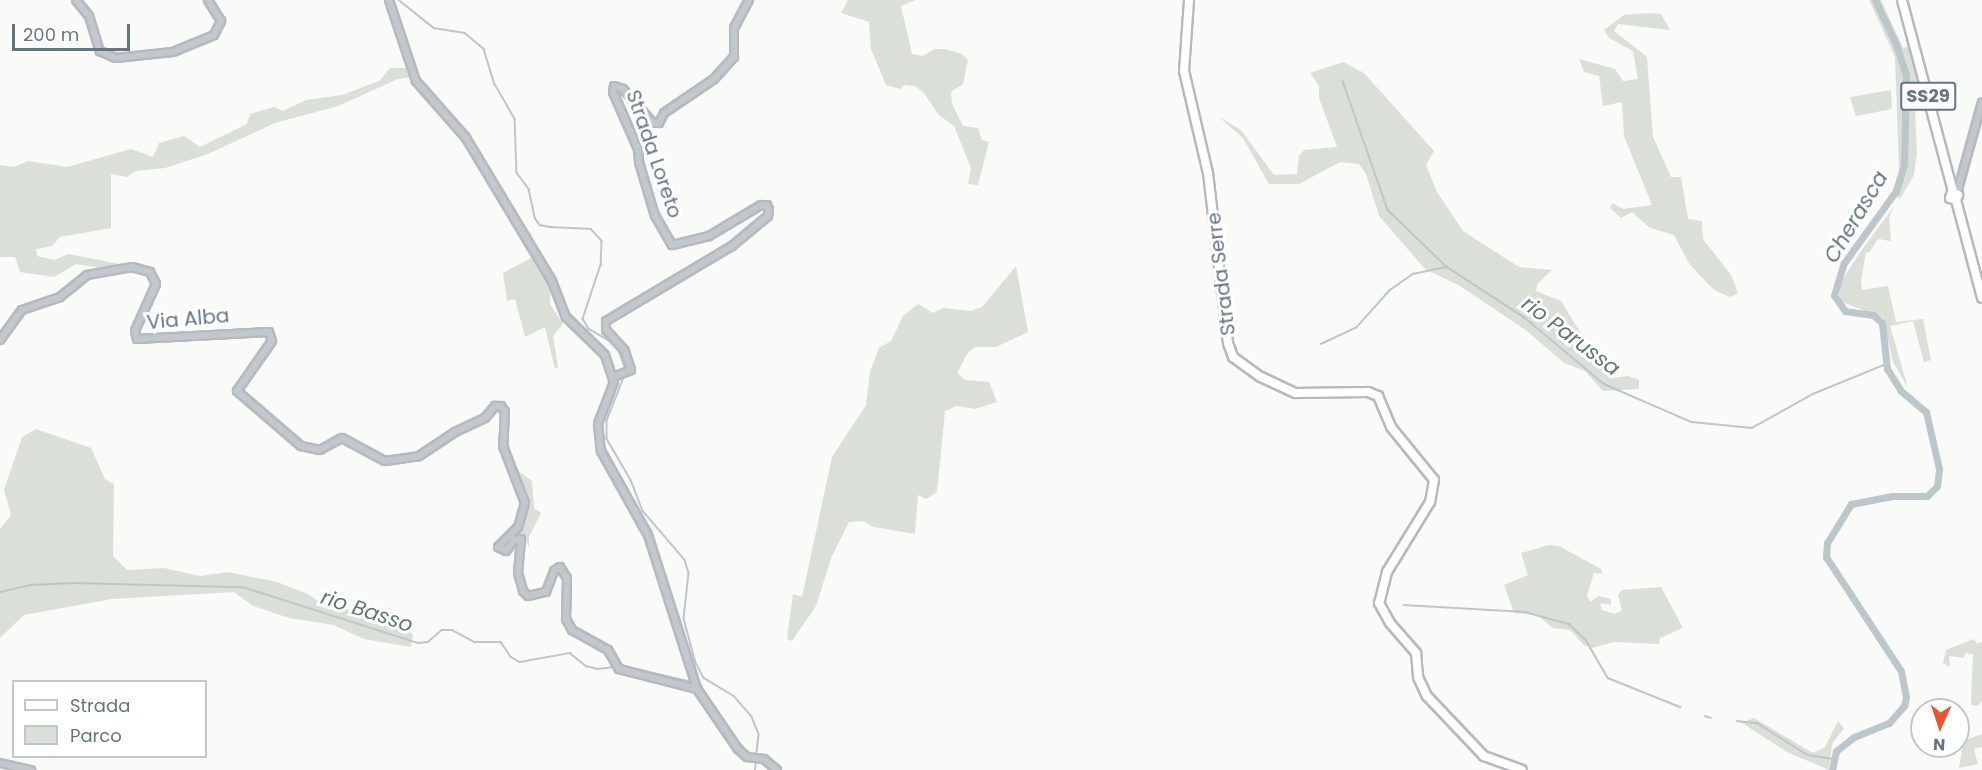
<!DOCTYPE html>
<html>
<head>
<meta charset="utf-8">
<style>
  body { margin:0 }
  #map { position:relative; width:1982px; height:770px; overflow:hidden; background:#fafaf8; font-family:Poppins,sans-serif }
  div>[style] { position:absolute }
  .green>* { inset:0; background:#dadfd7 }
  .stream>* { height:1.5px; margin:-0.75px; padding:0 0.75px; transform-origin:0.75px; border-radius:0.75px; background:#bbc7cb }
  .river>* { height:7px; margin:-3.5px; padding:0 3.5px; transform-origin:3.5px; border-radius:3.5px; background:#bbc7cb }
  .roads { filter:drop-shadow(2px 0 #b5babe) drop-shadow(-2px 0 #b5babe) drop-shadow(0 2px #b5babe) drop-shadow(0 -2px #b5babe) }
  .minor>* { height:6px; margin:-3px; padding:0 3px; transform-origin:3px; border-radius:3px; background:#c3c8cc }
  .major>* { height:8px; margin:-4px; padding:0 4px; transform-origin:4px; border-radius:4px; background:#fff }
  span { translate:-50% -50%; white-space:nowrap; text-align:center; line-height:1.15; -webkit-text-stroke:6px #fff; paint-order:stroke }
  .shield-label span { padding:2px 4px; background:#fff; border:2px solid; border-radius:4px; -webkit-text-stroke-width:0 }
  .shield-label { font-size:18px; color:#657683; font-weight:700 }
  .street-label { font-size:20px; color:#657683 }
  .water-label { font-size:21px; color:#60757c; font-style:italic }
  .legend { position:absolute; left:12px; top:680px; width:195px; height:78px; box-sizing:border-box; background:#fff; border:2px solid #c1c8cd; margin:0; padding:8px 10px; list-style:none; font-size:18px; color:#657683 }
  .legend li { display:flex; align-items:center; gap:12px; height:30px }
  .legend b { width:30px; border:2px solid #c1c8cd }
  .north { position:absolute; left:1910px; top:698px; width:60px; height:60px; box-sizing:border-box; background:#fff; border:2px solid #c1c8cd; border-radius:50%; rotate:183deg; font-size:16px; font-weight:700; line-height:24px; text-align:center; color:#657683 }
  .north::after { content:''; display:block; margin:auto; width:21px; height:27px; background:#e4572e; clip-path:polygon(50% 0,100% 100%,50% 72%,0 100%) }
  .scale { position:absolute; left:12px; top:24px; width:118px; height:27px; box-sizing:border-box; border:3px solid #657683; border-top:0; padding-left:8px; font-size:18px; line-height:21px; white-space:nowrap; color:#657683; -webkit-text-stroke:4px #fff; paint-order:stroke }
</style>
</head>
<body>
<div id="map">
  <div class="green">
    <i style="clip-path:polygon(848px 0,915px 0,901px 6px,912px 54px,922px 56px,935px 49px,945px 49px,962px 54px,968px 60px,963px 84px,951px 92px,952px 104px,963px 126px,978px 128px,982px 140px,989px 142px,978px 185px,968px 184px,971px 168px,954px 126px,939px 115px,923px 92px,915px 86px,904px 85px,900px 89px,886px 85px,871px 49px,869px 22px,841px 13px)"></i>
    <i style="clip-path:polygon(1869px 0,1881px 0,1903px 48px,1913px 45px,1921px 78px,1914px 84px,1917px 153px,1914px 175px,1900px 199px,1892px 192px,1899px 170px,1895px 57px)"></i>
    <i style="clip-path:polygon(1650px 13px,1661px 14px,1670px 30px,1618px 24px,1614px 31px,1647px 57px,1653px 137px,1671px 177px,1681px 177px,1688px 219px,1702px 221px,1703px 239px,1731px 275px,1738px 293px,1730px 297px,1714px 290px,1690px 265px,1674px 235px,1650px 228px,1632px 212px,1621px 218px,1610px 208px,1612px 203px,1623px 209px,1652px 205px,1624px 136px,1622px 102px,1603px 106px,1599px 76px,1584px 72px,1579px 59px,1615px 69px,1623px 81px,1638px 79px,1633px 51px,1609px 38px,1604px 30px,1624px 15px)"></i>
    <i style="clip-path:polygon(1343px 62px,1364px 73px,1434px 151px,1426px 165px,1437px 192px,1463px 231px,1519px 267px,1552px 270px,1537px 284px,1536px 291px,1561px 301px,1604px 372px,1613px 378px,1628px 376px,1639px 380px,1639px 389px,1603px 391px,1585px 371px,1564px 363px,1527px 331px,1460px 286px,1425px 269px,1379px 216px,1366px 174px,1359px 164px,1340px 162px,1299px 184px,1269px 184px,1243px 138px,1219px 117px,1241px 130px,1274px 175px,1297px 174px,1299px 156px,1304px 150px,1337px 147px,1319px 98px,1319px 86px,1310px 73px)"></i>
    <i style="clip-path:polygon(390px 68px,409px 68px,411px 77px,398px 79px,338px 106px,275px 123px,208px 154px,165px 168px,136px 171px,127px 177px,111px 174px,111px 228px,60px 237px,52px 246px,36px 249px,37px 256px,54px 260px,69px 254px,124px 265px,107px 269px,76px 264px,54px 277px,20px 272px,15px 257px,0 257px,0 165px,14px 167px,28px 161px,67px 167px,131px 149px,153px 157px,159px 143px,184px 136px,200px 147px,247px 124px,250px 114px,274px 107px,283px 111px,306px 100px,342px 95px,379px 81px)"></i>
    <i style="clip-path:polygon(1891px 90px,1892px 109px,1856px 116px,1850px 97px)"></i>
    <i style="clip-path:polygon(1895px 205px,1889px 217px,1891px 241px,1878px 239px,1869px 253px,1866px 252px,1861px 281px,1862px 290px,1888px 286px,1896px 322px,1923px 319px,1931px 360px,1924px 362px,1913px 321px,1890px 326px,1908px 388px,1893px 362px,1883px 318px,1840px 301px,1839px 295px,1841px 282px,1859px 254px)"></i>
    <i style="clip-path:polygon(535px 256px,551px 287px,550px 304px,563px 324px,553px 336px,558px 367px,555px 369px,545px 327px,525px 337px,515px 299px,507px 301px,503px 273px)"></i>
    <i style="clip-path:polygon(1016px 266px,1028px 332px,996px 347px,975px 347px,967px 354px,957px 373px,965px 380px,989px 382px,997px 402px,975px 409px,957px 406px,945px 411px,937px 492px,926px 499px,918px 495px,915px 534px,874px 527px,863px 521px,849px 522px,832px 556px,816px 606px,792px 641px,787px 639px,793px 594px,802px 597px,832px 457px,866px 405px,870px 372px,879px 348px,891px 341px,903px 316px,918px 304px,933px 313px,943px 308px,971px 311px,982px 307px)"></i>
    <i style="clip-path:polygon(36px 429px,91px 448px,105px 479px,114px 484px,113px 556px,127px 570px,164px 568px,200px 576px,228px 572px,277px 582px,308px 594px,329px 609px,341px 607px,408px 629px,413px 635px,411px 647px,364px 639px,334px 625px,289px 618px,253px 606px,234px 592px,112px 599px,24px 615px,0 638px,0 529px,11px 515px,4px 490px,22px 437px)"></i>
    <i style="clip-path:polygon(514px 468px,532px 481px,534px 508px,541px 513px,529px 537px,529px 547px,524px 537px,514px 534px,522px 525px,527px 502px)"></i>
    <i style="clip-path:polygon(1549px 545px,1559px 546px,1601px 569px,1603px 574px,1594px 573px,1587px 596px,1590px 602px,1599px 596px,1611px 599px,1611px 605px,1600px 603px,1602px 610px,1615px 614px,1622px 610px,1618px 595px,1622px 590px,1661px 587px,1683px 628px,1660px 638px,1659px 644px,1614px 642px,1592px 648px,1584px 645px,1570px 630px,1553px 628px,1537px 615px,1514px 613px,1504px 585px,1528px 575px,1521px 553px)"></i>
    <i style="clip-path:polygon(1974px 639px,1977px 644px,1982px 642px,1982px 701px,1978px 706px,1971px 705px,1973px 654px,1965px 653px,1964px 658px,1949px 656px,1950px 667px,1943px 663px,1946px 650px)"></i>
    <i style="clip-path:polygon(1754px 718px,1813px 753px,1825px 747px,1838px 721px,1844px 728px,1832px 744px,1829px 770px,1787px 752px,1742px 723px)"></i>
    <i style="clip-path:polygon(1982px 734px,1982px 747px,1974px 749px,1978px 764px,1959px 768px,1962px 749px,1968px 739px)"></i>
  </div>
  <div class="stream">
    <i style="left:399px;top:0;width:45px;rotate:38.7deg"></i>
    <i style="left:434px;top:28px;width:31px;rotate:9deg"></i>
    <i style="left:465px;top:33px;width:25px;rotate:40deg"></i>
    <i style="left:484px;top:49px;width:37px;rotate:73deg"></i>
    <i style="left:495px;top:84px;width:40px;rotate:60.3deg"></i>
    <i style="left:515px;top:119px;width:54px;rotate:87.9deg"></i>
    <i style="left:517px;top:173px;width:20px;rotate:53deg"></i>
    <i style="left:529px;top:189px;width:30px;rotate:78deg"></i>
    <i style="left:535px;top:218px;width:9px;rotate:54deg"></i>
    <i style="left:540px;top:225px;width:10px;rotate:11deg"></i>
    <i style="left:550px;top:227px;width:41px;rotate:2.8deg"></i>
    <i style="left:591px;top:229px;width:16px;rotate:47deg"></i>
    <i style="left:602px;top:241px;width:24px;rotate:92deg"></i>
    <i style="left:601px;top:265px;width:57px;rotate:108.4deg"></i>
    <i style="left:583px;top:319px;width:12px;rotate:59deg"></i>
    <i style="left:589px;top:329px;width:30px;rotate:30deg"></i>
    <i style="left:1343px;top:81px;width:137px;rotate:70.8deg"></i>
    <i style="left:1388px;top:210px;width:82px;rotate:44deg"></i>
    <i style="left:1447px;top:267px;width:92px;rotate:33deg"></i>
    <i style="left:1524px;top:317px;width:104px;rotate:39.9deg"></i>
    <i style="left:1604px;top:384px;width:96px;rotate:23.4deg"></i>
    <i style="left:1692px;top:422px;width:60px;rotate:5.7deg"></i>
    <i style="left:1752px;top:428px;width:70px;rotate:-29.1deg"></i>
    <i style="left:1813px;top:394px;width:79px;rotate:-22.3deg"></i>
    <i style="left:1321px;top:344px;width:38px;rotate:-25deg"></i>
    <i style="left:1356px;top:328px;width:51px;rotate:-48.2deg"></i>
    <i style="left:1390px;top:290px;width:28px;rotate:-35deg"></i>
    <i style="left:1413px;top:274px;width:35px;rotate:-12deg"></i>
    <i style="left:618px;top:347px;width:24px;rotate:71deg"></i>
    <i style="left:625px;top:375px;width:49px;rotate:111.4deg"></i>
    <i style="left:607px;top:421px;width:18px;rotate:90deg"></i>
    <i style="left:607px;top:439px;width:48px;rotate:59.7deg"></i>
    <i style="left:631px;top:480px;width:33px;rotate:69deg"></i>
    <i style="left:643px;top:511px;width:65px;rotate:49.4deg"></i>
    <i style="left:685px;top:560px;width:14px;rotate:73deg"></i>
    <i style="left:689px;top:573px;width:46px;rotate:96.2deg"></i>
    <i style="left:684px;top:619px;width:46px;rotate:74.7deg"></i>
    <i style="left:696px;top:663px;width:17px;rotate:62deg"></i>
    <i style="left:704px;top:678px;width:35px;rotate:31deg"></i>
    <i style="left:734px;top:696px;width:28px;rotate:49deg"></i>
    <i style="left:752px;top:717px;width:18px;rotate:68deg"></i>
    <i style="left:759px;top:734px;width:20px;rotate:96deg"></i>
    <i style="left:0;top:592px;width:31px;rotate:-13deg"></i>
    <i style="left:30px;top:585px;width:44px;rotate:-2.6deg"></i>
    <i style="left:74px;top:583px;width:169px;rotate:1.4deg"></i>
    <i style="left:243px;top:587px;width:184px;rotate:17.7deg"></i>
    <i style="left:418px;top:643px;width:10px;rotate:-6deg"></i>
    <i style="left:428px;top:642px;width:18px;rotate:-41deg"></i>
    <i style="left:442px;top:630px;width:10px"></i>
    <i style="left:452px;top:630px;width:26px;rotate:28deg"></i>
    <i style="left:475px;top:642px;width:26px"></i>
    <i style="left:501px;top:642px;width:18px;rotate:56deg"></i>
    <i style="left:511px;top:657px;width:10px;rotate:29deg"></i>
    <i style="left:520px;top:662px;width:51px;rotate:-10.2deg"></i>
    <i style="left:570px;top:653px;width:21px;rotate:39deg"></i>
    <i style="left:586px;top:666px;width:12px;rotate:14deg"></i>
    <i style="left:598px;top:669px;width:16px;rotate:-7deg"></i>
    <i style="left:1404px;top:605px;width:121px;rotate:3.3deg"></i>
    <i style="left:1525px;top:612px;width:46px;rotate:15.3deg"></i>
    <i style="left:1569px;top:624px;width:23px;rotate:43deg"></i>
    <i style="left:1586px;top:640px;width:44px;rotate:59.9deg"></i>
    <i style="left:1608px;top:678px;width:78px;rotate:21.9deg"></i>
    <i style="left:622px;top:666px;width:73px;rotate:12.7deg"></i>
    <i style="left:1705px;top:716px;width:6px;rotate:18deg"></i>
    <i style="left:1737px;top:721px;width:20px;rotate:6deg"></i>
    <i style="left:1757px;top:723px;width:60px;rotate:32.1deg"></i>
    <i style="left:1808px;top:755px;width:24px;rotate:9deg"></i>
    <i style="left:755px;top:770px;width:11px;rotate:-85deg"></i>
  </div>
  <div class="river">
    <i style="left:1832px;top:770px;width:19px;rotate:-78deg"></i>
    <i style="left:1836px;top:751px;width:23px;rotate:-38deg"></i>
    <i style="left:1854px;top:737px;width:38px;rotate:-22deg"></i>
    <i style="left:1889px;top:723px;width:23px;rotate:-49deg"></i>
    <i style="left:1904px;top:706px;width:9px;rotate:-77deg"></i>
    <i style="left:1906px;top:697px;width:26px;rotate:-101deg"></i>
    <i style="left:1901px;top:671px;width:136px;rotate:-123.3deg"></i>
    <i style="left:1826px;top:557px;width:14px;rotate:-86deg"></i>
    <i style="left:1827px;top:543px;width:46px;rotate:-58.4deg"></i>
    <i style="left:1851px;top:504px;width:42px;rotate:-11deg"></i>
    <i style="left:1892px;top:496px;width:35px"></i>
    <i style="left:1927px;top:496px;width:14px;rotate:-45deg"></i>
    <i style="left:1937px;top:486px;width:17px;rotate:-83deg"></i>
    <i style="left:1939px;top:469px;width:58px;rotate:-102.8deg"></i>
    <i style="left:1926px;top:412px;width:33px;rotate:-140deg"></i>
    <i style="left:1901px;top:391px;width:26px;rotate:-122deg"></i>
    <i style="left:1887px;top:369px;width:46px;rotate:-96.2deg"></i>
    <i style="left:1882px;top:323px;width:12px;rotate:-138deg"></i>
    <i style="left:1873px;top:315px;width:28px;rotate:-172deg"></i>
    <i style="left:1845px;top:311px;width:19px;rotate:-125deg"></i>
    <i style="left:1834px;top:295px;width:34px;rotate:-73deg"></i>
    <i style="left:1844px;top:263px;width:89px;rotate:-54.2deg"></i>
    <i style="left:1896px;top:191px;width:27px;rotate:-73deg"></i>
    <i style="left:1904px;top:165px;width:90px;rotate:-88.7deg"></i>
    <i style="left:1906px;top:75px;width:33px;rotate:-108deg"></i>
    <i style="left:1896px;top:44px;width:49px;rotate:-115.5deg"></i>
  </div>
  <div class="roads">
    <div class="minor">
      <i style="left:76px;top:0;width:21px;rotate:51deg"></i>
      <i style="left:89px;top:16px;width:37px;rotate:73deg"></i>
      <i style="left:100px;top:51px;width:17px;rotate:24deg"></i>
      <i style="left:116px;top:58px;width:57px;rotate:-6deg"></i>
      <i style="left:173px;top:52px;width:44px;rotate:-22.5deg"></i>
      <i style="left:214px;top:35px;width:16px;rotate:-63deg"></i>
      <i style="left:221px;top:21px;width:25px;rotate:-122deg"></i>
      <i style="left:389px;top:0;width:85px;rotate:71.6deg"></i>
      <i style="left:416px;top:81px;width:76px;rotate:48.7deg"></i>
      <i style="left:466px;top:138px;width:167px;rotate:59deg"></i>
      <i style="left:552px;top:281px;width:39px;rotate:69deg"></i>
      <i style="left:566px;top:317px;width:54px;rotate:44.3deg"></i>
      <i style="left:605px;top:355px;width:28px;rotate:72deg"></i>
      <i style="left:614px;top:382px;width:45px;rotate:110.9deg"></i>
      <i style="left:598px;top:424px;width:27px;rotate:84deg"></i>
      <i style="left:601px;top:451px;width:96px;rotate:60.8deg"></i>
      <i style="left:648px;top:535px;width:162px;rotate:72.3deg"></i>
      <i style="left:697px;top:689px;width:73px;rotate:55.7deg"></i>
      <i style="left:738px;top:749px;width:12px;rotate:42deg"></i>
      <i style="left:747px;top:757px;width:17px;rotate:7deg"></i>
      <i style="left:764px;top:759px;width:17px;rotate:40deg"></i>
      <i style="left:1957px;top:193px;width:94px;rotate:-74.6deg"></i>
      <i style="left:0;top:340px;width:37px;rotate:-54deg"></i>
      <i style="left:22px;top:310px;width:40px;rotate:-18.9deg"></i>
      <i style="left:60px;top:297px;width:35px;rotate:-39deg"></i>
      <i style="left:87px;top:275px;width:46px;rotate:-10.1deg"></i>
      <i style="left:132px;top:267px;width:19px;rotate:16deg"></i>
      <i style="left:150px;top:272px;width:13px;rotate:63deg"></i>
      <i style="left:156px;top:284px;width:51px;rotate:114.1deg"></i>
      <i style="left:135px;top:331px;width:8px;rotate:76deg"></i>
      <i style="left:137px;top:339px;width:132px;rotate:-3deg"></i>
      <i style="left:269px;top:332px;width:9px;rotate:72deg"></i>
      <i style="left:272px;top:341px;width:61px;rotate:125deg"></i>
      <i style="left:237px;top:391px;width:84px;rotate:40.7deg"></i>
      <i style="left:301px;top:446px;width:19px;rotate:12deg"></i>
      <i style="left:320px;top:450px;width:25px;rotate:-29deg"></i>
      <i style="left:342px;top:438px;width:49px;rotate:28.1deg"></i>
      <i style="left:385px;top:461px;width:34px;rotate:-8deg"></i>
      <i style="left:419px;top:456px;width:43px;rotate:-33.7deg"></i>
      <i style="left:455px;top:432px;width:33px;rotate:-25deg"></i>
      <i style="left:485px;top:418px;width:16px;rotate:-50deg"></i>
      <i style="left:495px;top:406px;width:6px"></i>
      <i style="left:501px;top:406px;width:7px;rotate:56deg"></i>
      <i style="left:505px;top:412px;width:34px;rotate:93deg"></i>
      <i style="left:503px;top:446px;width:61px;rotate:68.9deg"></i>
      <i style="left:525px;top:503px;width:25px;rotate:106deg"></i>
      <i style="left:518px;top:527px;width:28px;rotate:135deg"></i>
      <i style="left:498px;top:547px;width:9px;rotate:27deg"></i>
      <i style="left:506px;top:551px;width:14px;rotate:-54deg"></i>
      <i style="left:514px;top:540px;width:7px;rotate:-8deg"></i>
      <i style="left:521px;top:539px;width:34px;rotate:95deg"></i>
      <i style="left:518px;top:573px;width:19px;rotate:74deg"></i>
      <i style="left:523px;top:591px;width:7px;rotate:45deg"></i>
      <i style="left:528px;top:596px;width:18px;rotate:-13deg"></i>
      <i style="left:546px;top:592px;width:22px;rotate:-69deg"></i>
      <i style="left:554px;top:571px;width:7px;rotate:-34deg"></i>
      <i style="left:560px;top:567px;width:13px;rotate:58deg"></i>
      <i style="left:567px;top:578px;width:41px;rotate:91.4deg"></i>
      <i style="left:566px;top:619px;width:13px;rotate:61deg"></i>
      <i style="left:572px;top:630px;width:41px;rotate:29.1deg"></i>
      <i style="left:608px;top:650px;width:22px;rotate:60deg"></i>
      <i style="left:619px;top:669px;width:81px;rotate:14.4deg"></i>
      <i style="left:613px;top:377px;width:19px;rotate:-21deg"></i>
      <i style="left:631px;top:370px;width:20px;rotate:-108deg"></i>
      <i style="left:625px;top:351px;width:28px;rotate:-132deg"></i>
      <i style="left:606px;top:330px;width:9px;rotate:-90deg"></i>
      <i style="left:606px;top:321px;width:147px;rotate:-30.8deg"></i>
      <i style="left:732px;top:246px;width:47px;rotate:-39.8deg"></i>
      <i style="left:768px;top:216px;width:6px;rotate:-81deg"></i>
      <i style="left:769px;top:210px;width:5px;rotate:-112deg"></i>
      <i style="left:767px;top:205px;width:6px;rotate:180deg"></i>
      <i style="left:761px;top:205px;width:61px;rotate:149.2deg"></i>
      <i style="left:709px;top:236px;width:38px;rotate:166deg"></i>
      <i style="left:672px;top:245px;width:34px;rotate:-120deg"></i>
      <i style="left:655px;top:216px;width:56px;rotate:-106.5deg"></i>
      <i style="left:639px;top:162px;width:13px;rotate:-94deg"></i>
      <i style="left:638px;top:149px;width:62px;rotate:-113.7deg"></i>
      <i style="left:613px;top:92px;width:6px;rotate:-81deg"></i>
      <i style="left:614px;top:86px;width:9px;rotate:18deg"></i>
      <i style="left:623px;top:89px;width:45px;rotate:48.6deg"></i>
      <i style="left:653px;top:123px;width:6px"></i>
      <i style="left:659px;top:123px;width:11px;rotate:-63deg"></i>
      <i style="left:664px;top:113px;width:60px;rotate:-34.2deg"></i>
      <i style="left:714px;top:79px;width:30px;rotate:-48deg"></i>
      <i style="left:734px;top:57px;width:29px;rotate:-90deg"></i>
      <i style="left:734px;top:28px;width:32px;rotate:-62deg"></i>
      <i style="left:0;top:763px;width:32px;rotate:13deg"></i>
    </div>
    <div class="major">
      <i style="left:1189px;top:0;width:71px;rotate:94deg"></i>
      <i style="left:1184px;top:71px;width:105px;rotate:76.8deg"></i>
      <i style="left:1208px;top:173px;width:171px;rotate:83.3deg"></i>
      <i style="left:1228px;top:343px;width:15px;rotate:70deg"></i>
      <i style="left:1233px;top:357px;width:34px;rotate:36deg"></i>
      <i style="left:1261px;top:377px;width:38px;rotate:25deg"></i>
      <i style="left:1296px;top:393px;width:72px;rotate:-0.8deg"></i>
      <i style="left:1368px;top:392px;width:11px;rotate:22deg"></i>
      <i style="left:1378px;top:396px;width:34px;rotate:67deg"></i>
      <i style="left:1391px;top:427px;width:68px;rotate:50.9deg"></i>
      <i style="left:1434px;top:480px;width:22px;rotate:100deg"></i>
      <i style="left:1430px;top:502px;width:82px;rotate:121.6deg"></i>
      <i style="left:1387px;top:572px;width:32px;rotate:104deg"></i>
      <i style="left:1379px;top:603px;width:23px;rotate:61deg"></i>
      <i style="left:1390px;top:623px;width:40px;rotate:49deg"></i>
      <i style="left:1416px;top:653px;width:24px;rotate:85deg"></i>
      <i style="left:1418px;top:677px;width:21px;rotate:65deg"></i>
      <i style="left:1427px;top:696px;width:83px;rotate:46.5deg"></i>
      <i style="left:1484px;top:756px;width:40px;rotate:20.2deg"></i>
      <i style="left:1902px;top:0;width:199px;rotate:75.1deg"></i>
      <i style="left:1956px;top:200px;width:6px;rotate:-162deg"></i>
      <i style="left:1950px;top:198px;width:6px;rotate:-72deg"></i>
      <i style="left:1952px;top:192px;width:7px;rotate:27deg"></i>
      <i style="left:1958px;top:195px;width:5px;rotate:112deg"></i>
      <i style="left:1956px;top:200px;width:101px;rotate:75.1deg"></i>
    </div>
  </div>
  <div class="shield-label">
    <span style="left:1928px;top:96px">SS29</span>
  </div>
  <div class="street-label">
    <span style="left:654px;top:154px;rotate:71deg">Strada Loreto</span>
    <span style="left:1221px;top:274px;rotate:-97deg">Strada Serre</span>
    <span style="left:188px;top:319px;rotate:-5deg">Via Alba</span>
  </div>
  <div class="water-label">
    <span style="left:1856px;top:217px;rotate:-59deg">Cherasca</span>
    <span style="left:1571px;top:336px;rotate:37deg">rio Parussa</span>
    <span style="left:367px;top:611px;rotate:18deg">rio Basso</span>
  </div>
  <ul class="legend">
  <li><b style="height:8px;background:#fff"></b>Strada</li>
  <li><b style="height:16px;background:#dadfd7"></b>Parco</li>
  </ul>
  <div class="north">N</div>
  <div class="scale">200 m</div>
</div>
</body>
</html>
